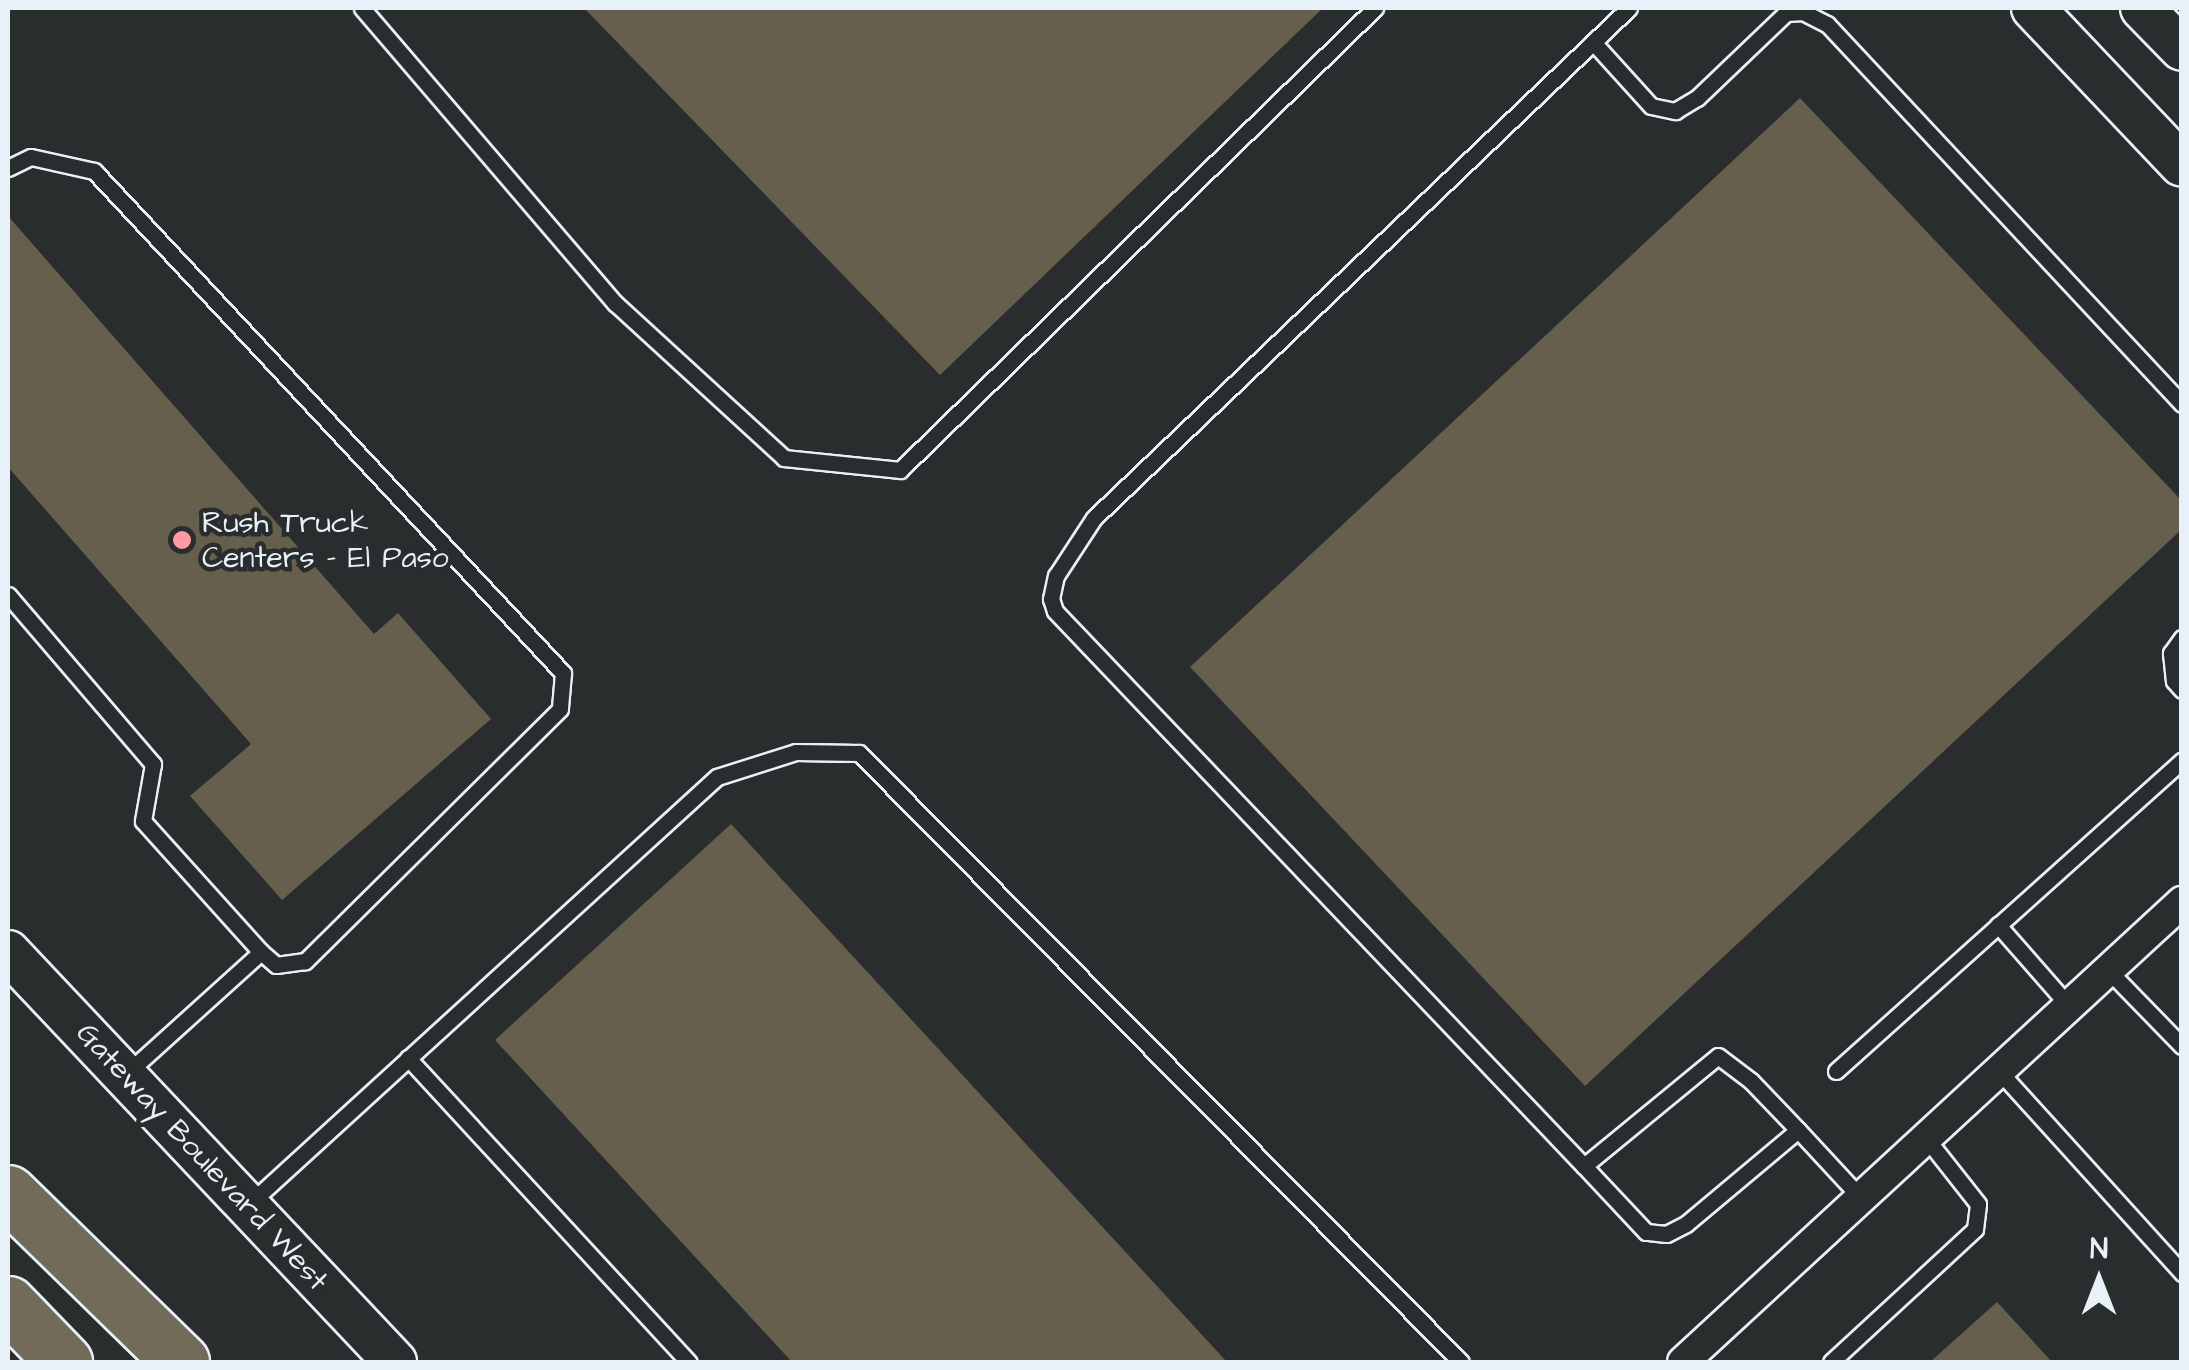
<!DOCTYPE html>
<html>
<head>
<meta charset="utf-8">
<style>
  body { margin:0 }
  #map { position:relative; width:2189px; height:1370px; overflow:hidden; background:#2a2d2e; font-family:"Architects Daughter",sans-serif }
  div>[style] { position:absolute }
  .building>* { inset:0; background:#665f4e }
  .roads { filter:drop-shadow(2px 0 #e8f1f8) drop-shadow(-2px 0 #e8f1f8) drop-shadow(0 2px #e8f1f8) drop-shadow(0 -2px #e8f1f8) }
  .lane>* { height:15px; margin:-7.5px; padding:0 7.5px; transform-origin:7.5px; border-radius:7.5px; background:#2a2d2e }
  .street>* { height:30px; margin:-15px; padding:0 15px; transform-origin:15px; border-radius:15px; background:#2a2d2e }
  .secondary>* { height:42px; margin:-21px; padding:0 21px; transform-origin:21px; border-radius:21px; background:#2a2d2e }
  .highway>* { height:55px; margin:-27.5px; padding:0 27.5px; transform-origin:27.5px; border-radius:27.5px; background:#726b5a }
  .dots>* { width:28px; height:28px; translate:-50% -50%; box-sizing:border-box; border:5px solid #2a2d2e; border-radius:50% }
  span { translate:-50% -50%; white-space:nowrap; text-align:center; line-height:1.15; -webkit-text-stroke:9px #2a2d2e; paint-order:stroke }
  .poi-label { font-size:30px; color:#e8f1f8 }
  .left { translate:0 -50%; text-align:left }
  .street-label { font-size:30px; color:#e8f1f8 }
  .frame { position:absolute; inset:0; border:10px solid #e8f1f8; pointer-events:none }
  .north { position:absolute; left:2049px; top:1230px; width:100px; height:100px; -webkit-text-stroke:8px #2a2d2e; paint-order:stroke; rotate:0deg; font-size:28px; font-weight:700; line-height:40px; text-align:center; color:#e8f1f8 }
  .north::after { content:''; display:block; margin:auto; width:35px; height:45px; background:#e8f1f8; clip-path:polygon(50% 0,100% 100%,50% 72%,0 100%) }
</style>
</head>
<body>
<div id="map">
  <div class="building">
    <i style="clip-path:polygon(584px 8px,1323px 8px,940px 375px)"></i>
    <i style="clip-path:polygon(1800px 98px,2182px 501px,2182px 529px,1585px 1086px,1190px 667px)"></i>
    <i style="clip-path:polygon(8px 216px,374px 634px,398px 613px,491px 719px,282px 900px,190px 796px,251px 744px,8px 467px)"></i>
    <i style="clip-path:polygon(731px 824px,1227px 1362px,792px 1362px,495px 1040px)"></i>
    <i style="clip-path:polygon(1997px 1302px,2052px 1362px,1930px 1362px)"></i>
  </div>
  <div class="roads">
    <div class="lane">
      <i style="left:362px;top:8px;width:389px;rotate:49.4deg"></i>
      <i style="left:615px;top:303px;width:229px;rotate:42.5deg"></i>
      <i style="left:784px;top:458px;width:117px;rotate:5.9deg"></i>
      <i style="left:900px;top:470px;width:663px;rotate:-44.21deg"></i>
      <i style="left:1593px;top:42px;width:86px;rotate:47.8deg"></i>
      <i style="left:1651px;top:106px;width:25px;rotate:12deg"></i>
      <i style="left:1675px;top:111px;width:26px;rotate:-31deg"></i>
      <i style="left:1697px;top:98px;width:123px;rotate:-43.7deg"></i>
      <i style="left:1786px;top:13px;width:17px;rotate:-3deg"></i>
      <i style="left:1803px;top:12px;width:27px;rotate:27deg"></i>
      <i style="left:1827px;top:24px;width:520px;rotate:46.95deg"></i>
      <i style="left:8px;top:168px;width:25px;rotate:-26deg"></i>
      <i style="left:31px;top:157px;width:65px;rotate:12.5deg"></i>
      <i style="left:94px;top:171px;width:687px;rotate:46.95deg"></i>
      <i style="left:563px;top:673px;width:36px;rotate:95deg"></i>
      <i style="left:560px;top:709px;width:359px;rotate:135.3deg"></i>
      <i style="left:305px;top:961px;width:29px;rotate:172deg"></i>
      <i style="left:276px;top:965px;width:20px;rotate:-139deg"></i>
      <i style="left:261px;top:952px;width:182px;rotate:137.9deg"></i>
      <i style="left:8px;top:595px;width:223px;rotate:49.4deg"></i>
      <i style="left:153px;top:764px;width:58px;rotate:100deg"></i>
      <i style="left:143px;top:821px;width:176px;rotate:48deg"></i>
      <i style="left:2182px;top:638px;width:19px;rotate:126deg"></i>
      <i style="left:2171px;top:653px;width:28px;rotate:84deg"></i>
      <i style="left:2174px;top:681px;width:12px;rotate:48deg"></i>
      <i style="left:1998px;top:925px;width:108px;rotate:48.8deg"></i>
      <i style="left:2108px;top:970px;width:106px;rotate:45.8deg"></i>
      <i style="left:408px;top:1058px;width:414px;rotate:47.3deg"></i>
      <i style="left:1836px;top:1071px;width:465px;rotate:-41.9deg"></i>
      <i style="left:1999px;top:1071px;width:273px;rotate:47.8deg"></i>
      <i style="left:1798px;top:1130px;width:146px;rotate:140deg"></i>
      <i style="left:1686px;top:1224px;width:22px;rotate:153deg"></i>
      <i style="left:1666px;top:1234px;width:20px;rotate:-174deg"></i>
      <i style="left:1646px;top:1232px;width:91px;rotate:-133.2deg"></i>
      <i style="left:1584px;top:1166px;width:173px;rotate:-39.4deg"></i>
      <i style="left:1718px;top:1056px;width:41px;rotate:37.1deg"></i>
      <i style="left:1751px;top:1081px;width:68px;rotate:46.2deg"></i>
      <i style="left:1798px;top:1130px;width:93px;rotate:47.2deg"></i>
      <i style="left:1584px;top:1166px;width:767px;rotate:-133.63deg"></i>
      <i style="left:1055px;top:611px;width:13px;rotate:-108deg"></i>
      <i style="left:1051px;top:599px;width:24px;rotate:-78deg"></i>
      <i style="left:1056px;top:576px;width:69px;rotate:-56.8deg"></i>
      <i style="left:1094px;top:518px;width:739px;rotate:-43.63deg"></i>
      <i style="left:249px;top:1204px;width:634px;rotate:-42.38deg"></i>
      <i style="left:717px;top:777px;width:83px;rotate:-17.6deg"></i>
      <i style="left:796px;top:752px;width:63px;rotate:0.9deg"></i>
      <i style="left:859px;top:753px;width:856px;rotate:45.33deg"></i>
      <i style="left:1831px;top:1362px;width:196px;rotate:-42.7deg"></i>
      <i style="left:1975px;top:1229px;width:25px;rotate:-83deg"></i>
      <i style="left:1978px;top:1204px;width:84px;rotate:-128.2deg"></i>
    </div>
    <div class="street">
      <i style="left:1683px;top:1362px;width:679px;rotate:-42.67deg"></i>
    </div>
    <div class="secondary">
      <i style="left:2033px;top:8px;width:216px;rotate:46.5deg"></i>
      <i style="left:2142px;top:8px;width:57px;rotate:45.7deg"></i>
      <i style="left:8px;top:952px;width:564px;rotate:46.65deg"></i>
    </div>
    <div class="highway">
      <i style="left:8px;top:1193px;width:242px;rotate:44.3deg"></i>
      <i style="left:8px;top:1304px;width:81px;rotate:46deg"></i>
    </div>
  </div>
  <div class="dots">
    <i style="left:182px;top:540px;background:#ff9aa2"></i>
  </div>
  <div class="poi-label">
    <span class="left" style="left:202px;top:540px">Rush Truck<br>Centers – El Paso</span>
  </div>
  <div class="street-label">
    <span style="left:202px;top:1157px;rotate:47deg">Gateway Boulevard West</span>
  </div>
  <div class="frame"></div>
  <div class="north">N</div>
</div>
</body>
</html>
